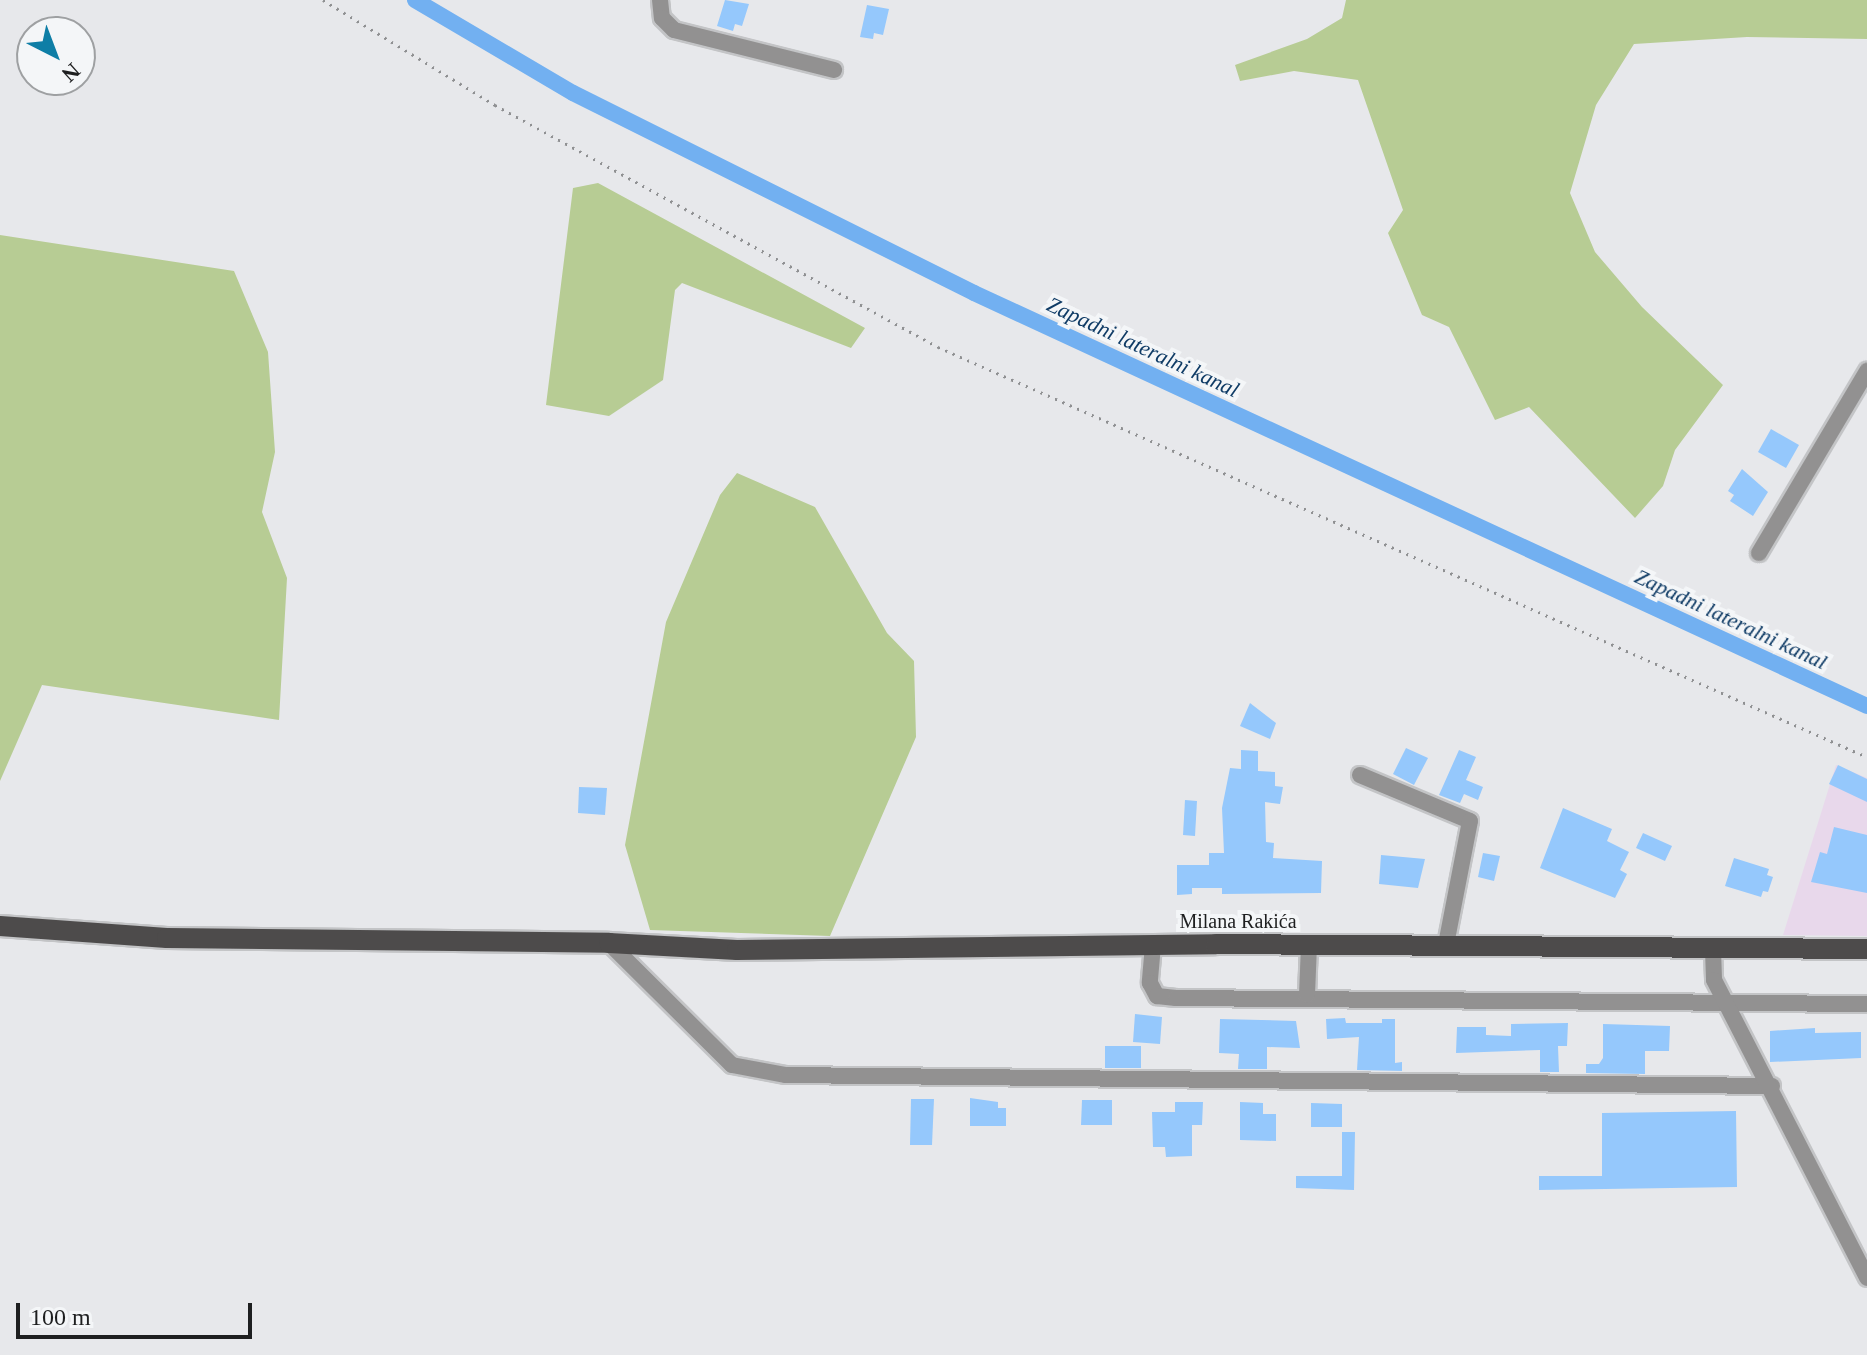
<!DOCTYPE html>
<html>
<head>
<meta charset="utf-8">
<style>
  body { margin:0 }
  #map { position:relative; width:1867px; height:1355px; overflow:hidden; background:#e7e8eb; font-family:Georgia,serif }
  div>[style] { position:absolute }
  .commercial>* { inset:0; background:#e8d8eb }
  .green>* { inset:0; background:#b7cc94 }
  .canal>* { height:16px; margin:-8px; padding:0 8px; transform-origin:8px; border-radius:8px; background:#72b0f1 }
  .building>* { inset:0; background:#95c8fc }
  .path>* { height:3px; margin-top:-1.5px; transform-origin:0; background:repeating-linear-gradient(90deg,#8f9092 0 2px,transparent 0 8px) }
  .roads { filter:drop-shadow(2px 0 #c3c4c6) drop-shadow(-2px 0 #c3c4c6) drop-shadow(0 2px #c3c4c6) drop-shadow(0 -2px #c3c4c6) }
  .minor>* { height:16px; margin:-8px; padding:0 8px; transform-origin:8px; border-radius:8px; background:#929191 }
  .primary>* { height:20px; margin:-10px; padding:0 10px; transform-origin:10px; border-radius:10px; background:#4d4b4b }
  span { translate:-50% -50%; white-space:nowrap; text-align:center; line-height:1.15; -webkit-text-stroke:8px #f4f6f8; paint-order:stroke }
  .street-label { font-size:20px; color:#1e1f20 }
  .water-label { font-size:22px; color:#103c66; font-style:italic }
  .north { position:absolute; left:16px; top:16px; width:80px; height:80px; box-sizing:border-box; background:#f4f6f8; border:2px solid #9ea0a2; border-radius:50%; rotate:138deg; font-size:22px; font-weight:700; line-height:32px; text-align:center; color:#1e1f20 }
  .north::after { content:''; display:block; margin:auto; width:28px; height:36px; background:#0e7ea6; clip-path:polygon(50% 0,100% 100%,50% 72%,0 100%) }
  .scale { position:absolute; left:16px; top:1303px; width:236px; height:36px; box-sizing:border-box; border:4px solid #1e1f20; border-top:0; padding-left:10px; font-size:24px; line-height:28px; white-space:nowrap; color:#1e1f20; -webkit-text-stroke:6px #f4f6f8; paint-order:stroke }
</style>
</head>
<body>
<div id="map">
  <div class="commercial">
    <i style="clip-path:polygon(1836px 765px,1867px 778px,1867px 936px,1783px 935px)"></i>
  </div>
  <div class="green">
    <i style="clip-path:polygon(1346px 0,1867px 0,1867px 39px,1747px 37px,1634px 44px,1596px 105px,1570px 193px,1595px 252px,1642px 307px,1723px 385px,1675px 450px,1663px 486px,1635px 518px,1529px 407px,1495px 420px,1449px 327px,1422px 315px,1388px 233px,1403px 210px,1358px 80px,1294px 71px,1240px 81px,1235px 65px,1307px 39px,1342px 18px)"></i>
    <i style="clip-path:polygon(598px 183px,865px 328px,851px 348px,682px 283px,675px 290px,663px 380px,609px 416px,546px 405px,573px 188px)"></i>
    <i style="clip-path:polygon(0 235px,234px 271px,268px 352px,275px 452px,262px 512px,287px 578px,279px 720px,42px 685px,0 781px)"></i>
    <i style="clip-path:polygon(737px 473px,815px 507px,887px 633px,914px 661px,916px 737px,830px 936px,650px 930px,625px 845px,666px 622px,720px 495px)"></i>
  </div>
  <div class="canal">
    <i style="left:415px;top:0;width:183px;rotate:30.5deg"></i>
    <i style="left:573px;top:93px;width:448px;rotate:26.5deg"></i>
    <i style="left:974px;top:293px;width:984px;rotate:24.82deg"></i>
  </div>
  <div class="building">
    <i style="clip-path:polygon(725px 0,749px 4px,742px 26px,735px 24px,733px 31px,717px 26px)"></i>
    <i style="clip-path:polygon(867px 5px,889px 9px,883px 35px,874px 33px,873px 39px,860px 37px)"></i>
    <i style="clip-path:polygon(1771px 429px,1799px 445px,1786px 468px,1758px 452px)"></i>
    <i style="clip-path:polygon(1742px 469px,1768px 492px,1753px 516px,1730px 501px,1734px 495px,1728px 491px)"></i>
    <i style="clip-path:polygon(1250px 703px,1276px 723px,1270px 739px,1240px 726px)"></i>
    <i style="clip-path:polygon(1406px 748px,1428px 758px,1414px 785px,1393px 774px)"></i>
    <i style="clip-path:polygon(1241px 750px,1258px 751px,1258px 771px,1275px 772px,1275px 786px,1283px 787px,1280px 804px,1265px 802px,1266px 842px,1274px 843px,1273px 858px,1322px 861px,1321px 893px,1222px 894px,1222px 888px,1192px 888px,1192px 894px,1177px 895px,1177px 865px,1209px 865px,1209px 853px,1224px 853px,1222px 808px,1230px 768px,1241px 769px)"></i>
    <i style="clip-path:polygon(1459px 750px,1476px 757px,1466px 780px,1483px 787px,1478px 800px,1464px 794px,1460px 803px,1439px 795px)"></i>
    <i style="clip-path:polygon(1838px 765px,1867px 779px,1867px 802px,1829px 784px)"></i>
    <i style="clip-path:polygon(579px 787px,607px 788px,605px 815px,578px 813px)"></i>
    <i style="clip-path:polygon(1185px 800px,1197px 801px,1195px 836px,1183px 835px)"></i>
    <i style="clip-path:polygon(1563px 808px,1612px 829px,1607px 841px,1629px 852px,1620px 870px,1627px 874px,1615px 898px,1540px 868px)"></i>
    <i style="clip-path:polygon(1834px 827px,1867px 835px,1867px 893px,1811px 882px,1820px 852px,1827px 854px)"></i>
    <i style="clip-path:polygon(1643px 833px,1672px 846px,1665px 861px,1636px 848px)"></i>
    <i style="clip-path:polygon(1483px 853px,1500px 856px,1494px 881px,1478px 877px)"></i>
    <i style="clip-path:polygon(1381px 855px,1425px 859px,1418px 888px,1379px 884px)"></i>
    <i style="clip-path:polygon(1734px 858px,1769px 869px,1767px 875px,1773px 877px,1768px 892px,1763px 891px,1761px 897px,1725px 886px)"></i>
    <i style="clip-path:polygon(1135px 1014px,1162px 1017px,1160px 1044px,1133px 1042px)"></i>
    <i style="clip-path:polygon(1345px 1018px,1346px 1023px,1382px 1023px,1382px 1019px,1395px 1019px,1395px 1063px,1402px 1062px,1402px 1071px,1357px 1070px,1359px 1037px,1327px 1039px,1326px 1019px)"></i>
    <i style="clip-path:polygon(1220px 1019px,1296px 1021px,1300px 1048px,1267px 1047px,1267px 1069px,1238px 1069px,1239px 1054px,1219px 1053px)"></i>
    <i style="clip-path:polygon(1568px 1023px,1567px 1046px,1558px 1046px,1559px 1072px,1540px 1072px,1540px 1050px,1456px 1053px,1457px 1027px,1486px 1027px,1486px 1035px,1511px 1036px,1511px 1024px)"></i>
    <i style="clip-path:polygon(1603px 1024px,1670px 1026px,1669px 1051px,1645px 1051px,1645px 1074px,1586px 1073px,1586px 1064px,1599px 1064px,1603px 1058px)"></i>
    <i style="clip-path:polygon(1815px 1028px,1815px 1033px,1861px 1032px,1861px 1058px,1770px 1062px,1770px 1031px)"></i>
    <i style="clip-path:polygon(1105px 1046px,1141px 1046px,1141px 1068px,1105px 1068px)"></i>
    <i style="clip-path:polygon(970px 1098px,998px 1102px,998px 1108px,1006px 1108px,1006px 1126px,970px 1126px)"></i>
    <i style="clip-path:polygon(911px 1099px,934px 1099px,932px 1145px,910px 1145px)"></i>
    <i style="clip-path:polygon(1082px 1100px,1112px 1100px,1112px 1125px,1081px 1125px)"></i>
    <i style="clip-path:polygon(1175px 1102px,1203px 1102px,1202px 1125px,1192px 1125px,1192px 1156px,1166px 1157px,1165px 1147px,1153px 1147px,1152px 1112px,1175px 1112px)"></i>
    <i style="clip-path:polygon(1240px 1102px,1263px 1103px,1263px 1114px,1276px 1114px,1276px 1141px,1240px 1140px)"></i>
    <i style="clip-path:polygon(1311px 1103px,1342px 1104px,1342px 1127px,1311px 1127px)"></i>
    <i style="clip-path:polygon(1736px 1111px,1737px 1187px,1539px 1190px,1539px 1176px,1602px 1176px,1602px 1113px)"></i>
    <i style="clip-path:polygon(1342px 1132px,1355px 1132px,1354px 1190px,1296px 1188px,1296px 1176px,1342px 1176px)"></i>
  </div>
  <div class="path">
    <i style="left:323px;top:0;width:202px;rotate:31.4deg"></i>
    <i style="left:495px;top:105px;width:505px;rotate:28.65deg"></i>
    <i style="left:938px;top:347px;width:1015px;rotate:23.81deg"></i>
  </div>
  <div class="roads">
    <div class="minor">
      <i style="left:660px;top:0;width:18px;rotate:84deg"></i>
      <i style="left:662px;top:18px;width:17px;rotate:45deg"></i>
      <i style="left:674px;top:30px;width:165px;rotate:14deg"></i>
      <i style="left:1759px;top:553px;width:212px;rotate:-59.3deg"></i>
      <i style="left:1360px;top:775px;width:119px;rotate:22.7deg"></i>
      <i style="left:1470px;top:821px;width:126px;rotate:101deg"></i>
      <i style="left:609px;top:943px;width:173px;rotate:44.8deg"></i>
      <i style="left:732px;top:1065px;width:55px;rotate:10.5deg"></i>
      <i style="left:786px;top:1075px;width:986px;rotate:0.64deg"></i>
      <i style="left:1153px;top:945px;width:38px;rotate:95deg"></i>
      <i style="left:1150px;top:983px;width:15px;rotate:62deg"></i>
      <i style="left:1157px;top:996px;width:19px;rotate:6deg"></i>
      <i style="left:1176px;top:998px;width:691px;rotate:0.5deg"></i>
      <i style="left:1713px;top:950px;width:30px;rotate:88deg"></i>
      <i style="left:1714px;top:980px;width:335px;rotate:62.8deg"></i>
      <i style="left:1307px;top:995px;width:50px;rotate:-87.7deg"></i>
    </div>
    <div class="primary">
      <i style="left:0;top:926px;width:167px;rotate:4.1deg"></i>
      <i style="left:167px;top:938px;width:442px;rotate:0.6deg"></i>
      <i style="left:609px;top:943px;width:128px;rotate:3.1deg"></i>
      <i style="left:737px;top:950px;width:479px;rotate:-0.7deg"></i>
      <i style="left:1216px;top:944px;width:651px;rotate:0.44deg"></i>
    </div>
  </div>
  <div class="street-label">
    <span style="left:1238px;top:921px">Milana Rakića</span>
  </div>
  <div class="water-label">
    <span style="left:1143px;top:347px;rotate:25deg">Zapadni lateralni kanal</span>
    <span style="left:1731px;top:619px;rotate:25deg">Zapadni lateralni kanal</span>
  </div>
  <div class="north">N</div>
  <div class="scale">100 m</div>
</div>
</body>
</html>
